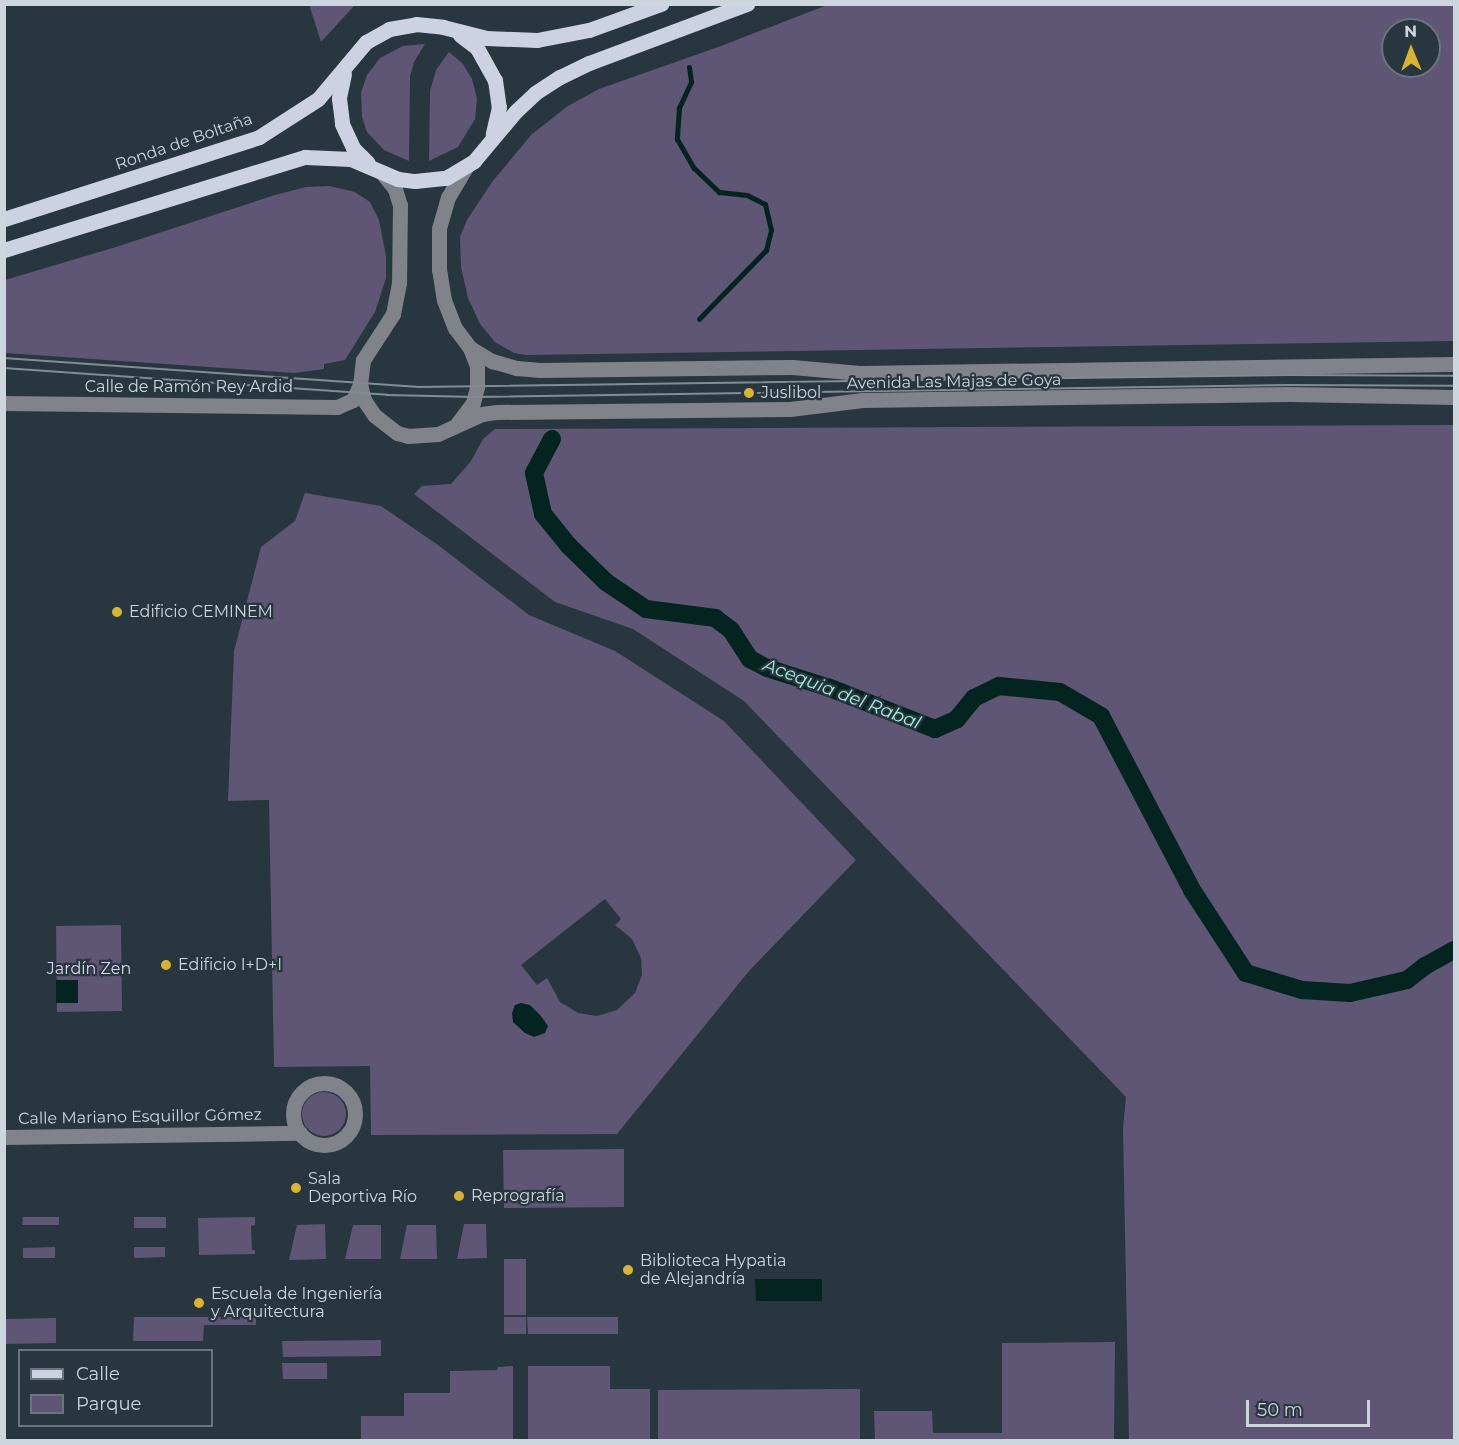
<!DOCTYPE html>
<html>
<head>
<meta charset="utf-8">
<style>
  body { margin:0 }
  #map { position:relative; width:1459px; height:1445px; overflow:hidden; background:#28363f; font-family:Montserrat,sans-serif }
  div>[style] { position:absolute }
  .green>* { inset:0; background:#5e5674 }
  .round { border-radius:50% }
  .water>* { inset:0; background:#04251f }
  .stream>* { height:5px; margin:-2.5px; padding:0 2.5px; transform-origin:2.5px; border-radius:2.5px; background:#04251f }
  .canal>* { height:18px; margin:-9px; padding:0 9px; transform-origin:9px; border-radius:9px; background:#04251f }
  .minor>* { height:15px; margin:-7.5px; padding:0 7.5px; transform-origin:7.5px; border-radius:7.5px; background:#80838a }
  .minor>.ring { margin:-7.5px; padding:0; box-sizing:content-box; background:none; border:15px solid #80838a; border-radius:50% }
  .major>* { height:15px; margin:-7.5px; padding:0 7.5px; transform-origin:7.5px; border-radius:7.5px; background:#ccd2e1 }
  .tram>* { height:1.5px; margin:-0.75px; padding:0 0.75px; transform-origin:0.75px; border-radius:0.75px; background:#818c94 }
  .dots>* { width:16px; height:16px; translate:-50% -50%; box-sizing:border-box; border:3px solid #28363f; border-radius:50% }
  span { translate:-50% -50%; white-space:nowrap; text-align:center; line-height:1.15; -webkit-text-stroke:4.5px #28363f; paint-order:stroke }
  .street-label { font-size:16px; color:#cdd6dc }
  .poi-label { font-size:16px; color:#cdd6dc }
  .left { translate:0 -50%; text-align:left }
  .park-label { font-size:16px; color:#ddd4f6 }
  .water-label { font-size:18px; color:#a4f0df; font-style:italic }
  .frame { position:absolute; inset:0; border:6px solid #cdd6dc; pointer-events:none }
  .legend { position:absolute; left:18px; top:1349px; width:195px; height:78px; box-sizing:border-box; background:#28363f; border:2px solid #6a767e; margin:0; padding:8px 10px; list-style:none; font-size:18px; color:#cdd6dc }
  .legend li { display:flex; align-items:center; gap:12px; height:30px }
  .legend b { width:30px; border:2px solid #6a767e }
  .north { position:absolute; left:1381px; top:18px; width:60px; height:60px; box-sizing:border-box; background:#28363f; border:2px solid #6a767e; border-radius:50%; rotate:359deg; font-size:16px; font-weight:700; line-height:24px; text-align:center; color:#cdd6dc }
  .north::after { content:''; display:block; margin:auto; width:21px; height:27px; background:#dab333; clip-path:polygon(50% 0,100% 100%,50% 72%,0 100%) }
  .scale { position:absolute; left:1246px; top:1400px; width:124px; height:27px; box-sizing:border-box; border:3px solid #cdd6dc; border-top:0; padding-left:8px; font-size:18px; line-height:21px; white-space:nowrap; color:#cdd6dc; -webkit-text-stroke:4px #28363f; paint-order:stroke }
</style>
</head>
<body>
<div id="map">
  <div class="green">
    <i style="clip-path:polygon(309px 4px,355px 4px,355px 5px,321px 42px)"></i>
    <i style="clip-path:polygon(evenodd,827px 5px,1454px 5px,1454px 341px,526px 355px,514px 353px,495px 342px,480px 324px,468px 298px,461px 267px,460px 237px,467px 220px,492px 182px,532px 134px,568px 106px,599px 89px,721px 46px,827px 5px,1393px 30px,1429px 30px,1429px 66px,1393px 66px,1393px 30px)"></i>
    <i style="clip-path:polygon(425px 44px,414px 62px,410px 76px,409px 161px,384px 150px,367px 132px,362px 117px,361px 93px,367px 75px,380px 58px,403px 46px)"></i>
    <i style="clip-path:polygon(449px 52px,463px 64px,472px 79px,477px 99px,475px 119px,458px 147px,429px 161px,430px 91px,436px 70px)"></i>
    <i style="clip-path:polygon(329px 186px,355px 192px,370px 202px,379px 220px,386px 256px,386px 278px,375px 312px,345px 360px,324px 364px,324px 369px,294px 373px,5px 353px,5px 280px,116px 247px,275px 195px,306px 187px)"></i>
    <i style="clip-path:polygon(1454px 425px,1454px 1440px,1129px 1440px,1123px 1128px,1126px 1097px,744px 701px,633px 629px,555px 602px,414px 494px,422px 486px,451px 484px,471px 461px,483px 439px,495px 429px)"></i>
    <i style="clip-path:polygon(evenodd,305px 493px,381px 506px,438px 545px,529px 615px,615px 651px,724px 721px,856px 860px,749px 971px,617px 1134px,371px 1135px,370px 1066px,274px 1067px,269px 800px,228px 801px,234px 651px,261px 547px,295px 521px,305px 493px,605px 899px,621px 919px,615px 925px,632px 939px,641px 958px,642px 975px,635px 993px,617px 1010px,597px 1016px,578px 1013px,560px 1002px,547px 978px,537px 985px,521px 965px,605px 899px)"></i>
    <i style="clip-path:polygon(121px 925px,122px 1011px,57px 1012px,56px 926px)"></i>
    <i class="round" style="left:302px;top:1092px;width:44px;height:44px"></i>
    <i style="clip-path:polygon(624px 1149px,624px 1207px,504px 1208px,503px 1150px)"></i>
    <i style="clip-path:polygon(23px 1217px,59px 1217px,59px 1225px,22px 1225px)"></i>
    <i style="clip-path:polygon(134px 1217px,166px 1217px,166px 1228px,134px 1228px)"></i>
    <i style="clip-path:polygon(255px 1217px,255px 1225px,251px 1226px,252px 1250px,255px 1250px,255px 1254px,199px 1255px,198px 1218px)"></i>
    <i style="clip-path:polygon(325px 1224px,326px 1259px,289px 1260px,297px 1225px)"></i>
    <i style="clip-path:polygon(464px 1224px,486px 1224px,487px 1258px,457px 1259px)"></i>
    <i style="clip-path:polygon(353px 1225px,381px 1225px,381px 1259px,345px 1259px)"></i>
    <i style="clip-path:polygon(407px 1225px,436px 1225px,437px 1259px,400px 1259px)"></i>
    <i style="clip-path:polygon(55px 1247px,55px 1258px,23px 1258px,23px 1248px)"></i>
    <i style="clip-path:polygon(134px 1247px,165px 1247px,165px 1257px,134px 1258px)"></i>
    <i style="clip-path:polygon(504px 1259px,526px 1259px,526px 1315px,504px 1315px)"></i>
    <i style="clip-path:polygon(134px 1317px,256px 1317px,256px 1325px,204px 1325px,203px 1341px,133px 1341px)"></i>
    <i style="clip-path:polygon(504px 1317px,526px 1317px,526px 1334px,504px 1334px)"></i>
    <i style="clip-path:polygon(527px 1317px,618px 1317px,618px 1334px,528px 1334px)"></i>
    <i style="clip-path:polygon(56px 1318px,56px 1343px,5px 1344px,5px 1319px)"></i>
    <i style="clip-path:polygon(381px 1340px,381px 1356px,283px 1357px,282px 1341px)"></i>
    <i style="clip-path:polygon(1115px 1342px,1114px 1440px,875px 1440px,874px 1411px,932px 1411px,933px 1433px,1002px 1433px,1002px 1343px)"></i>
    <i style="clip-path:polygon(282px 1363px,327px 1363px,327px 1379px,283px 1379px)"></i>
    <i style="clip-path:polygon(513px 1366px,513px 1440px,361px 1440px,361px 1416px,404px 1416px,404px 1393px,450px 1393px,450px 1371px,497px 1370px,498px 1367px)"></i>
    <i style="clip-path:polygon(528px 1366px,610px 1366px,610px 1389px,650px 1389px,650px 1440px,528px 1440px)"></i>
    <i style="clip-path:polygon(860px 1389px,860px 1440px,658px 1440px,658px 1390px)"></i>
  </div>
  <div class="water">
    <i style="clip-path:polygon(56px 980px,78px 980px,78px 1003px,56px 1003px)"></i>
    <i style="clip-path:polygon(521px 1003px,530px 1005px,541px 1016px,548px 1026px,545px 1033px,534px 1037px,525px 1033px,513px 1022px,512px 1013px,515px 1005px)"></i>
    <i style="clip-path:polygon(755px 1279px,822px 1279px,822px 1301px,756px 1301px)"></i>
  </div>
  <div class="stream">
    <i style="left:689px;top:67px;width:15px;rotate:82deg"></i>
    <i style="left:691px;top:82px;width:29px;rotate:115deg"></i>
    <i style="left:679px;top:108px;width:31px;rotate:94deg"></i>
    <i style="left:677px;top:139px;width:34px;rotate:60deg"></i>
    <i style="left:694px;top:168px;width:35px;rotate:44deg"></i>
    <i style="left:719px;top:192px;width:28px;rotate:6deg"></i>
    <i style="left:747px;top:195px;width:20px;rotate:27deg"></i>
    <i style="left:765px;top:204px;width:27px;rotate:77deg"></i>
    <i style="left:771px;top:230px;width:21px;rotate:104deg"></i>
    <i style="left:766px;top:250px;width:96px;rotate:134.2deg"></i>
  </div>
  <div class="canal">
    <i style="left:552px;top:439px;width:38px;rotate:118deg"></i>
    <i style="left:534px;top:473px;width:42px;rotate:77.6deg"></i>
    <i style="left:543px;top:514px;width:41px;rotate:50.9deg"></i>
    <i style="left:569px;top:546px;width:52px;rotate:44.2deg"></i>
    <i style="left:606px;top:582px;width:48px;rotate:34deg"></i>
    <i style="left:646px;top:609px;width:70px;rotate:7.4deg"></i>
    <i style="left:715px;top:618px;width:20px;rotate:37deg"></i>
    <i style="left:731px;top:630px;width:35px;rotate:57deg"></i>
    <i style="left:750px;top:659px;width:19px;rotate:28deg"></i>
    <i style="left:767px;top:668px;width:66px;rotate:17.6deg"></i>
    <i style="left:830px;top:688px;width:113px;rotate:21.3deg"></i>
    <i style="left:935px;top:729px;width:24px;rotate:-24deg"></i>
    <i style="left:957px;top:719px;width:27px;rotate:-51deg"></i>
    <i style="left:974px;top:698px;width:28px;rotate:-26deg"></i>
    <i style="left:999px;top:686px;width:61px;rotate:5.6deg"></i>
    <i style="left:1060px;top:692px;width:48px;rotate:30.3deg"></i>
    <i style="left:1101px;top:716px;width:196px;rotate:62.4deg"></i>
    <i style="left:1192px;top:890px;width:99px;rotate:57deg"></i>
    <i style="left:1246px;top:973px;width:59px;rotate:16.9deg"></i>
    <i style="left:1302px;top:990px;width:48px;rotate:3.6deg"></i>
    <i style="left:1350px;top:993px;width:58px;rotate:-12.8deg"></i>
    <i style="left:1407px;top:980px;width:23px;rotate:-38deg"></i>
    <i style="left:1425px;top:966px;width:33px;rotate:-29deg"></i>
  </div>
  <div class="minor">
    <i style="left:465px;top:169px;width:33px;rotate:121deg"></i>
    <i style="left:448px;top:197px;width:33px;rotate:106deg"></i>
    <i style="left:439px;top:229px;width:40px;rotate:90deg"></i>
    <i style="left:439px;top:269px;width:31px;rotate:81deg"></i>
    <i style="left:444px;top:300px;width:30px;rotate:69deg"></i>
    <i style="left:455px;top:328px;width:25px;rotate:53deg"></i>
    <i style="left:470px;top:348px;width:26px;rotate:31deg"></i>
    <i style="left:492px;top:361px;width:26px;rotate:16deg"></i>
    <i style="left:517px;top:368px;width:23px;rotate:5deg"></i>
    <i style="left:540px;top:370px;width:252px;rotate:-0.7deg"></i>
    <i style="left:792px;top:367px;width:68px;rotate:5deg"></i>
    <i style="left:860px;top:373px;width:594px;rotate:-0.87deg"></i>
    <i style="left:383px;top:174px;width:19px;rotate:51deg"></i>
    <i style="left:395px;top:189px;width:17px;rotate:73deg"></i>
    <i style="left:400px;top:205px;width:78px;rotate:90.7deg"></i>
    <i style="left:399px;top:283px;width:32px;rotate:101deg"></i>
    <i style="left:393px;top:314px;width:55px;rotate:123.1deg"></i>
    <i style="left:363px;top:360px;width:24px;rotate:97deg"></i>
    <i style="left:360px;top:384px;width:16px;rotate:76deg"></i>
    <i style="left:364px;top:400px;width:18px;rotate:56deg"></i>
    <i style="left:374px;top:415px;width:29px;rotate:38deg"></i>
    <i style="left:397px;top:433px;width:11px;rotate:15deg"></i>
    <i style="left:408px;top:436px;width:30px;rotate:-4deg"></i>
    <i style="left:438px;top:434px;width:48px;rotate:-24.4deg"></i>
    <i style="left:482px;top:414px;width:15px;rotate:-8deg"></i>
    <i style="left:497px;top:412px;width:293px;rotate:-0.6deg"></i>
    <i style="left:790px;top:409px;width:73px;rotate:-7.1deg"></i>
    <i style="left:862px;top:400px;width:427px;rotate:-0.8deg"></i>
    <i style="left:1289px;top:394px;width:165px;rotate:1deg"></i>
    <i style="left:4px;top:403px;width:333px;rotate:0.7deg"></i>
    <i style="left:337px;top:407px;width:17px;rotate:-24deg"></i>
    <i style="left:353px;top:400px;width:17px;rotate:-66deg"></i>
    <i style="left:457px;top:424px;width:26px;rotate:-53deg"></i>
    <i style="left:473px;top:403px;width:16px;rotate:-76deg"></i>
    <i style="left:477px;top:387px;width:21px;rotate:-90deg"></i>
    <i style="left:477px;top:366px;width:19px;rotate:-111deg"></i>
    <i class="ring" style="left:293px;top:1083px;width:47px;height:47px"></i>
    <i style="left:4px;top:1137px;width:296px;rotate:-0.8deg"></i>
  </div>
  <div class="major">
    <i style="left:460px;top:35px;width:21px;rotate:37deg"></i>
    <i style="left:477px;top:48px;width:37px;rotate:61deg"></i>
    <i style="left:495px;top:80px;width:27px;rotate:82deg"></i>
    <i style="left:499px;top:107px;width:28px;rotate:103deg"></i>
    <i style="left:344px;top:74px;width:25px;rotate:102deg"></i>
    <i style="left:339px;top:98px;width:26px;rotate:83deg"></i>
    <i style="left:342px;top:124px;width:26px;rotate:65deg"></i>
    <i style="left:353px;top:148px;width:21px;rotate:45deg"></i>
    <i style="left:4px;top:219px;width:268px;rotate:-17.8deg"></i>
    <i style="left:259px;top:137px;width:70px;rotate:-32.8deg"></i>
    <i style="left:318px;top:99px;width:75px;rotate:-49.9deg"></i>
    <i style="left:366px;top:42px;width:26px;rotate:-29deg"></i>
    <i style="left:389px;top:29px;width:27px;rotate:-10deg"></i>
    <i style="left:416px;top:24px;width:27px;rotate:6deg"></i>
    <i style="left:443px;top:27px;width:44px;rotate:14.3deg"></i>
    <i style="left:486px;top:38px;width:51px;rotate:2.2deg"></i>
    <i style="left:537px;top:40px;width:53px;rotate:-10.9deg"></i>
    <i style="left:589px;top:30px;width:77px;rotate:-19.9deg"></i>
    <i style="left:4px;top:250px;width:315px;rotate:-17.2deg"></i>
    <i style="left:305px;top:157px;width:46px;rotate:2.5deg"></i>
    <i style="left:351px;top:159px;width:51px;rotate:23.1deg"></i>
    <i style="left:398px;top:179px;width:17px;rotate:7deg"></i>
    <i style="left:415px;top:181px;width:31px;rotate:-6deg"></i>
    <i style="left:446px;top:178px;width:33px;rotate:-31deg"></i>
    <i style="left:474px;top:161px;width:65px;rotate:-50deg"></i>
    <i style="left:516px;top:111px;width:26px;rotate:-43deg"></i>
    <i style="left:535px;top:93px;width:30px;rotate:-33deg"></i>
    <i style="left:560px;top:77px;width:32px;rotate:-26deg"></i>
    <i style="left:589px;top:63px;width:169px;rotate:-20.5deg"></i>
  </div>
  <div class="tram">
    <i style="left:4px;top:358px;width:416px;rotate:4deg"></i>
    <i style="left:419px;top:387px;width:869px;rotate:-0.79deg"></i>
    <i style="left:1288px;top:375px;width:166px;rotate:0.3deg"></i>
    <i style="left:4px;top:368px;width:384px;rotate:4deg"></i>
    <i style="left:387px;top:395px;width:88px;rotate:1.3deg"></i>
    <i style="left:475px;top:397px;width:814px;rotate:-0.84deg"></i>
    <i style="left:1289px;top:385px;width:165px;rotate:0.3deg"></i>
  </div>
  <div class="dots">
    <i style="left:749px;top:393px;background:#dab333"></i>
    <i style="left:117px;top:612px;background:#dab333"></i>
    <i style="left:166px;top:965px;background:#dab333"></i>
    <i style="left:296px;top:1188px;background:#dab333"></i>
    <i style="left:459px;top:1196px;background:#dab333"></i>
    <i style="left:628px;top:1270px;background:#dab333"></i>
    <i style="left:199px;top:1303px;background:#dab333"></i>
  </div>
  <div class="street-label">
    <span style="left:184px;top:142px;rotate:-19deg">Ronda de Boltaña</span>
    <span style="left:954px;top:382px;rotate:-1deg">Avenida Las Majas de Goya</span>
    <span style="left:189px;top:387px">Calle de Ramón Rey Ardid</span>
    <span style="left:140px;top:1117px;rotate:-1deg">Calle Mariano Esquillor Gómez</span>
  </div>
  <div class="poi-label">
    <span class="left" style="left:761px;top:393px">Juslibol</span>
    <span class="left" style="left:129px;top:612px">Edificio CEMINEM</span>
    <span class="left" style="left:178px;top:965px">Edificio I+D+I</span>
    <span class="left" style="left:308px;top:1188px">Sala<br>Deportiva Río</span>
    <span class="left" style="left:471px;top:1196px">Reprografía</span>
    <span class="left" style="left:640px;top:1270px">Biblioteca Hypatia<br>de Alejandría</span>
    <span class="left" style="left:211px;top:1303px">Escuela de Ingeniería<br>y Arquitectura</span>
  </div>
  <div class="park-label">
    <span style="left:89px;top:969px">Jardín Zen</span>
  </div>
  <div class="water-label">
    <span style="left:842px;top:694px;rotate:21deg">Acequia del Rabal</span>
  </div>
  <div class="frame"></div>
  <ul class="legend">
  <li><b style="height:8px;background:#ccd2e1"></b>Calle</li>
  <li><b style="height:16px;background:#5e5674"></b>Parque</li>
  </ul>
  <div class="north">N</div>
  <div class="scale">50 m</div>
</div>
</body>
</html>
